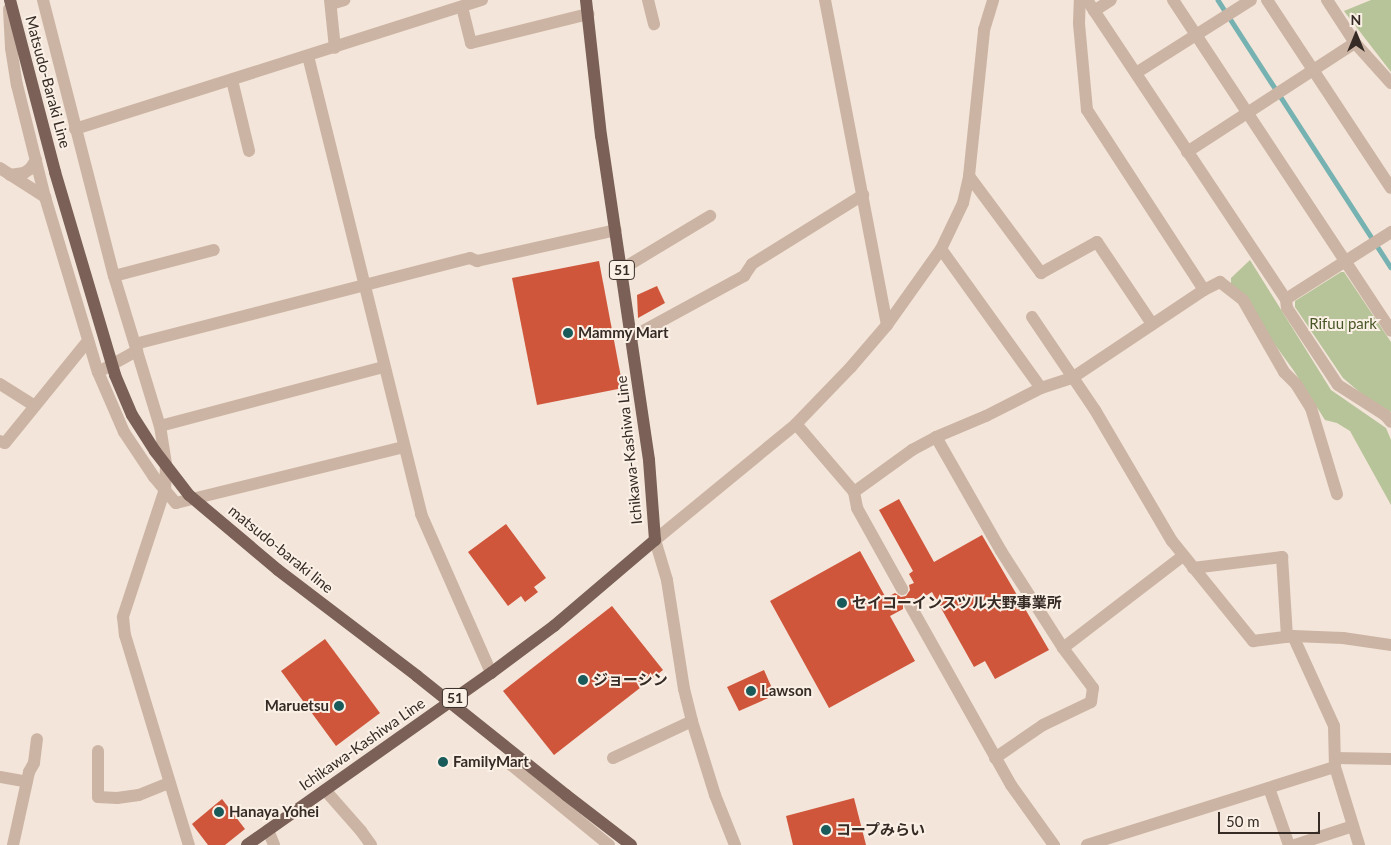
<!DOCTYPE html>
<html>
<head>
<meta charset="utf-8">
<style>
  body { margin:0 }
  #map { position:relative; width:1391px; height:845px; overflow:hidden; background:#f3e5d9; font-family:Lato,"Noto Sans JP",sans-serif }
  div>[style] { position:absolute }
  .green>* { inset:0; background:#b7c398 }
  .stream>* { height:4.5px; margin:-2.25px; padding:0 2.25px; transform-origin:2.25px; border-radius:2.25px; background:#76b2b1 }
  .building>* { inset:0; background:#cf563b }
  .minor>* { height:12px; margin:-6px; padding:0 6px; transform-origin:6px; border-radius:6px; background:#ccb4a4 }
  .major>* { height:12px; margin:-6px; padding:0 6px; transform-origin:6px; border-radius:6px; background:#7a6056 }
  .major-bridge>* { height:12px; margin:-6px; padding:0 6px; transform-origin:6px; border-radius:6px; background:#7a6056 }
  .dots>* { width:14px; height:14px; translate:-50% -50%; box-sizing:border-box; border:2px solid #fbf0e6; border-radius:50% }
  span { translate:-50% -50%; white-space:nowrap; text-align:center; line-height:1.15; -webkit-text-stroke:4px #fbf0e6; paint-order:stroke }
  .shield-label span { padding:1px 4px; background:#fbf0e6; border:1px solid; border-radius:4px; -webkit-text-stroke-width:0 }
  .shield-label { font-size:14px; color:#372b26; font-weight:700 }
  .street-label { font-size:15px; color:#372b26 }
  .park-label { font-size:15px; color:#495728 }
  .poi-label { font-size:15px; color:#372b26; font-weight:700 }
  .left { translate:0 -50%; text-align:left }
  .right { translate:-100% -50%; text-align:right }
  .north { position:absolute; left:1331px; top:10px; width:50px; height:50px; -webkit-text-stroke:4px #fbf0e6; paint-order:stroke; rotate:0deg; font-size:14px; font-weight:700; line-height:20px; text-align:center; color:#372b26 }
  .north::after { content:''; display:block; margin:auto; width:18px; height:22px; background:#372b26; clip-path:polygon(50% 0,100% 100%,50% 72%,0 100%) }
  .scale { position:absolute; left:1218px; top:812px; width:102px; height:22px; box-sizing:border-box; border:2px solid #372b26; border-top:0; padding-left:6px; font-size:15px; line-height:18px; white-space:nowrap; color:#372b26; -webkit-text-stroke:4px #fbf0e6; paint-order:stroke }
</style>
</head>
<body>
<div id="map">
  <div class="green">
    <i style="clip-path:polygon(1371px 0,1391px 0,1391px 72px,1344px 11px)"></i>
    <i style="clip-path:polygon(1250px 260px,1331px 390px,1386px 428px,1391px 440px,1391px 505px,1350px 431px,1337px 423px,1325px 420px,1294px 371px,1231px 284px,1231px 278px)"></i>
    <i style="clip-path:polygon(1341px 272px,1344px 272px,1391px 342px,1391px 412px,1363px 395px,1343px 378px,1295px 307px,1295px 301px)"></i>
  </div>
  <div class="stream">
    <i style="left:1218px;top:0;width:318px;rotate:57.1deg"></i>
  </div>
  <div class="building">
    <i style="clip-path:polygon(599px 261px,623px 388px,537px 405px,512px 278px)"></i>
    <i style="clip-path:polygon(657px 286px,665px 303px,638px 318px,637px 295px)"></i>
    <i style="clip-path:polygon(899px 499px,934px 562px,982px 535px,1049px 650px,995px 679px,985px 661px,974px 667px,932px 592px,917px 601px,914px 598px,906px 598px,903px 601px,903px 609px,890px 616px,915px 661px,829px 708px,770px 601px,860px 551px,886px 598px,895px 593px,901px 597px,906px 596px,910px 590px,909px 585px,914px 583px,909px 574px,913px 571px,879px 510px)"></i>
    <i style="clip-path:polygon(506px 524px,546px 578px,534px 587px,538px 592px,525px 602px,521px 596px,508px 606px,468px 552px)"></i>
    <i style="clip-path:polygon(612px 606px,663px 670px,554px 755px,503px 691px)"></i>
    <i style="clip-path:polygon(325px 639px,380px 713px,336px 746px,281px 671px)"></i>
    <i style="clip-path:polygon(764px 670px,775px 695px,739px 711px,727px 687px)"></i>
    <i style="clip-path:polygon(854px 798px,866px 845px,793px 845px,786px 816px)"></i>
    <i style="clip-path:polygon(222px 799px,245px 829px,225px 845px,208px 845px,192px 824px)"></i>
  </div>
  <div class="minor">
    <i style="left:43px;top:0;width:285px;rotate:75.6deg"></i>
    <i style="left:114px;top:276px;width:157px;rotate:73deg"></i>
    <i style="left:160px;top:426px;width:39px;rotate:81deg"></i>
    <i style="left:166px;top:465px;width:24px;rotate:92deg"></i>
    <i style="left:165px;top:489px;width:135px;rotate:108.2deg"></i>
    <i style="left:123px;top:617px;width:18px;rotate:84deg"></i>
    <i style="left:125px;top:635px;width:220px;rotate:73.1deg"></i>
    <i style="left:330px;top:0;width:48px;rotate:84.1deg"></i>
    <i style="left:648px;top:0;width:25px;rotate:76deg"></i>
    <i style="left:825px;top:0;width:331px;rotate:79.2deg"></i>
    <i style="left:1087px;top:0;width:359px;rotate:56.4deg"></i>
    <i style="left:1286px;top:299px;width:9px;rotate:84deg"></i>
    <i style="left:1287px;top:308px;width:92px;rotate:56.5deg"></i>
    <i style="left:1338px;top:385px;width:56px;rotate:32.6deg"></i>
    <i style="left:1385px;top:415px;width:9px;rotate:49deg"></i>
    <i style="left:1173px;top:0;width:396px;rotate:56.6deg"></i>
    <i style="left:1267px;top:0;width:225px;rotate:56.6deg"></i>
    <i style="left:1327px;top:0;width:51px;rotate:56.9deg"></i>
    <i style="left:1355px;top:43px;width:54px;rotate:48deg"></i>
    <i style="left:331px;top:4px;width:14px;rotate:-17deg"></i>
    <i style="left:462px;top:7px;width:37px;rotate:76deg"></i>
    <i style="left:471px;top:43px;width:121px;rotate:-13.9deg"></i>
    <i style="left:9px;top:9px;width:39px;rotate:87deg"></i>
    <i style="left:11px;top:48px;width:37px;rotate:81deg"></i>
    <i style="left:17px;top:85px;width:115px;rotate:76deg"></i>
    <i style="left:45px;top:197px;width:183px;rotate:73.2deg"></i>
    <i style="left:98px;top:372px;width:65px;rotate:66.6deg"></i>
    <i style="left:124px;top:432px;width:54px;rotate:56.3deg"></i>
    <i style="left:154px;top:477px;width:34px;rotate:50deg"></i>
    <i style="left:176px;top:503px;width:235px;rotate:-13.8deg"></i>
    <i style="left:1094px;top:11px;width:20px;rotate:-33deg"></i>
    <i style="left:308px;top:56px;width:472px;rotate:76.1deg"></i>
    <i style="left:421px;top:514px;width:174px;rotate:66.2deg"></i>
    <i style="left:1136px;top:73px;width:136px;rotate:-32.4deg"></i>
    <i style="left:232px;top:80px;width:73px;rotate:76.5deg"></i>
    <i style="left:75px;top:129px;width:427px;rotate:-17.6deg"></i>
    <i style="left:1187px;top:152px;width:200px;rotate:-33deg"></i>
    <i style="left:0;top:168px;width:54px;rotate:32.8deg"></i>
    <i style="left:10px;top:175px;width:14px;rotate:-8deg"></i>
    <i style="left:24px;top:173px;width:7px;rotate:-34deg"></i>
    <i style="left:30px;top:169px;width:11px;rotate:-56deg"></i>
    <i style="left:969px;top:176px;width:121px;rotate:53.4deg"></i>
    <i style="left:1041px;top:273px;width:64px;rotate:-29deg"></i>
    <i style="left:1097px;top:242px;width:99px;rotate:56.1deg"></i>
    <i style="left:941px;top:249px;width:171px;rotate:54.3deg"></i>
    <i style="left:622px;top:269px;width:103px;rotate:-31.1deg"></i>
    <i style="left:114px;top:276px;width:103px;rotate:-14.6deg"></i>
    <i style="left:1204px;top:290px;width:18px;rotate:-27deg"></i>
    <i style="left:1220px;top:282px;width:29px;rotate:38deg"></i>
    <i style="left:1243px;top:300px;width:83px;rotate:60.3deg"></i>
    <i style="left:1284px;top:372px;width:17px;rotate:45deg"></i>
    <i style="left:1296px;top:384px;width:28px;rotate:58deg"></i>
    <i style="left:1311px;top:408px;width:90px;rotate:73.2deg"></i>
    <i style="left:1286px;top:299px;width:125px;rotate:-32.5deg"></i>
    <i style="left:1032px;top:317px;width:112px;rotate:55.9deg"></i>
    <i style="left:1095px;top:410px;width:152px;rotate:59.6deg"></i>
    <i style="left:1172px;top:541px;width:129px;rotate:51deg"></i>
    <i style="left:1253px;top:641px;width:40px;rotate:-7.1deg"></i>
    <i style="left:1293px;top:636px;width:50px;rotate:2.3deg"></i>
    <i style="left:1343px;top:638px;width:49px;rotate:8.3deg"></i>
    <i style="left:632px;top:337px;width:128px;rotate:-28.6deg"></i>
    <i style="left:744px;top:276px;width:14px;rotate:-56deg"></i>
    <i style="left:752px;top:264px;width:131px;rotate:-31.9deg"></i>
    <i style="left:135px;top:344px;width:346px;rotate:-14.4deg"></i>
    <i style="left:470px;top:258px;width:8px;rotate:23deg"></i>
    <i style="left:477px;top:261px;width:142px;rotate:-12.6deg"></i>
    <i style="left:104px;top:369px;width:38px;rotate:-29deg"></i>
    <i style="left:0;top:384px;width:41px;rotate:32.2deg"></i>
    <i style="left:796px;top:424px;width:89px;rotate:49.5deg"></i>
    <i style="left:854px;top:492px;width:16px;rotate:79deg"></i>
    <i style="left:857px;top:508px;width:93px;rotate:60.9deg"></i>
    <i style="left:160px;top:426px;width:232px;rotate:-14.8deg"></i>
    <i style="left:936px;top:437px;width:131px;rotate:60.3deg"></i>
    <i style="left:1001px;top:551px;width:115px;rotate:57.4deg"></i>
    <i style="left:1063px;top:648px;width:151px;rotate:-37.5deg"></i>
    <i style="left:0;top:441px;width:5px;rotate:22deg"></i>
    <i style="left:5px;top:443px;width:132px;rotate:-50.9deg"></i>
    <i style="left:854px;top:492px;width:72px;rotate:-35.9deg"></i>
    <i style="left:912px;top:450px;width:27px;rotate:-28deg"></i>
    <i style="left:936px;top:437px;width:54px;rotate:-22.8deg"></i>
    <i style="left:986px;top:416px;width:62px;rotate:-27deg"></i>
    <i style="left:1041px;top:388px;width:33px;rotate:-18deg"></i>
    <i style="left:1072px;top:378px;width:159px;rotate:-33.7deg"></i>
    <i style="left:1204px;top:290px;width:215px;rotate:-123deg"></i>
    <i style="left:1087px;top:110px;width:87px;rotate:-95.3deg"></i>
    <i style="left:1079px;top:23px;width:23px;rotate:-88deg"></i>
    <i style="left:1193px;top:568px;width:90px;rotate:-7deg"></i>
    <i style="left:1282px;top:557px;width:80px;rotate:86.4deg"></i>
    <i style="left:910px;top:605px;width:206px;rotate:60.7deg"></i>
    <i style="left:1011px;top:785px;width:74px;rotate:54.4deg"></i>
    <i style="left:1293px;top:636px;width:99px;rotate:65.5deg"></i>
    <i style="left:1334px;top:726px;width:41px;rotate:88.6deg"></i>
    <i style="left:1335px;top:767px;width:82px;rotate:72.9deg"></i>
    <i style="left:98px;top:751px;width:46px;rotate:90deg"></i>
    <i style="left:98px;top:797px;width:19px;rotate:3deg"></i>
    <i style="left:117px;top:798px;width:22px;rotate:-8deg"></i>
    <i style="left:139px;top:795px;width:32px;rotate:-22deg"></i>
    <i style="left:613px;top:758px;width:87px;rotate:-25.1deg"></i>
    <i style="left:995px;top:758px;width:58px;rotate:-34.5deg"></i>
    <i style="left:1043px;top:725px;width:53px;rotate:-25.6deg"></i>
    <i style="left:1091px;top:702px;width:14px;rotate:-82deg"></i>
    <i style="left:1093px;top:688px;width:50px;rotate:-126.9deg"></i>
    <i style="left:1335px;top:758px;width:56px;rotate:1deg"></i>
    <i style="left:510px;top:764px;width:128px;rotate:39.3deg"></i>
    <i style="left:0;top:777px;width:27px;rotate:10deg"></i>
    <i style="left:1269px;top:788px;width:60px;rotate:70.7deg"></i>
    <i style="left:325px;top:790px;width:55px;rotate:48.7deg"></i>
    <i style="left:361px;top:831px;width:17px;rotate:54deg"></i>
    <i style="left:268px;top:830px;width:16px;rotate:68deg"></i>
    <i style="left:13px;top:845px;width:75px;rotate:-77.6deg"></i>
    <i style="left:29px;top:772px;width:10px;rotate:-61deg"></i>
    <i style="left:34px;top:763px;width:24px;rotate:-83deg"></i>
    <i style="left:735px;top:845px;width:54px;rotate:-111.8deg"></i>
    <i style="left:715px;top:795px;width:77px;rotate:-107.3deg"></i>
    <i style="left:692px;top:721px;width:33px;rotate:-104deg"></i>
    <i style="left:684px;top:689px;width:110px;rotate:-98.9deg"></i>
    <i style="left:667px;top:580px;width:42px;rotate:-106.7deg"></i>
    <i style="left:655px;top:540px;width:183px;rotate:-39.4deg"></i>
    <i style="left:796px;top:424px;width:79px;rotate:-46deg"></i>
    <i style="left:851px;top:367px;width:55px;rotate:-49.4deg"></i>
    <i style="left:887px;top:325px;width:93px;rotate:-54.6deg"></i>
    <i style="left:941px;top:249px;width:51px;rotate:-64.4deg"></i>
    <i style="left:963px;top:203px;width:28px;rotate:-77deg"></i>
    <i style="left:969px;top:176px;width:147px;rotate:-84.1deg"></i>
    <i style="left:984px;top:30px;width:31px;rotate:-73deg"></i>
    <i style="left:1087px;top:845px;width:260px;rotate:-17.5deg"></i>
    <i style="left:1295px;top:845px;width:61px;rotate:-18.1deg"></i>
  </div>
  <div class="major">
    <i style="left:10px;top:0;width:178px;rotate:75.3deg"></i>
    <i style="left:566px;top:795px;width:82px;rotate:37.6deg"></i>
    <i style="left:247px;top:845px;width:299px;rotate:-35.2deg"></i>
    <i style="left:491px;top:673px;width:79px;rotate:-36.7deg"></i>
    <i style="left:554px;top:626px;width:133px;rotate:-40.4deg"></i>
    <i style="left:655px;top:540px;width:80px;rotate:-94.3deg"></i>
    <i style="left:649px;top:460px;width:328px;rotate:-98.4deg"></i>
    <i style="left:601px;top:136px;width:137px;rotate:-96.3deg"></i>
  </div>
  <div class="major-bridge">
    <i style="left:55px;top:172px;width:212px;rotate:73.5deg"></i>
    <i style="left:115px;top:375px;width:43px;rotate:67deg"></i>
    <i style="left:132px;top:415px;width:43px;rotate:57.4deg"></i>
    <i style="left:155px;top:451px;width:56px;rotate:52.3deg"></i>
    <i style="left:189px;top:495px;width:116px;rotate:40.1deg"></i>
    <i style="left:278px;top:570px;width:175px;rotate:37.3deg"></i>
    <i style="left:417px;top:676px;width:191px;rotate:38.6deg"></i>
  </div>
  <div class="dots">
    <i style="left:568px;top:333px;background:#195b5b"></i>
    <i style="left:842px;top:603px;background:#195b5b"></i>
    <i style="left:583px;top:680px;background:#195b5b"></i>
    <i style="left:751px;top:691px;background:#195b5b"></i>
    <i style="left:339px;top:706px;background:#195b5b"></i>
    <i style="left:443px;top:762px;background:#195b5b"></i>
    <i style="left:219px;top:812px;background:#195b5b"></i>
    <i style="left:826px;top:830px;background:#195b5b"></i>
  </div>
  <div class="shield-label">
    <span style="left:622px;top:270px">51</span>
    <span style="left:455px;top:698px">51</span>
  </div>
  <div class="street-label">
    <span style="left:48px;top:82px;rotate:75deg">Matsudo-Baraki Line</span>
    <span style="left:629px;top:450px;rotate:-96deg">Ichikawa-Kashiwa Line</span>
    <span style="left:281px;top:549px;rotate:39deg">matsudo-baraki line</span>
    <span style="left:362px;top:744px;rotate:-35deg">Ichikawa-Kashiwa Line</span>
  </div>
  <div class="park-label">
    <span style="left:1343px;top:324px">Rifuu park</span>
  </div>
  <div class="poi-label">
    <span class="left" style="left:578px;top:333px">Mammy Mart</span>
    <span class="left" style="left:852px;top:603px">セイコーインスツル大野事業所</span>
    <span class="left" style="left:593px;top:680px">ジョーシン</span>
    <span class="left" style="left:761px;top:691px">Lawson</span>
    <span class="right" style="left:329px;top:706px">Maruetsu</span>
    <span class="left" style="left:453px;top:762px">FamilyMart</span>
    <span class="left" style="left:229px;top:812px">Hanaya Yohei</span>
    <span class="left" style="left:836px;top:830px">コープみらい</span>
  </div>
  <div class="north">N</div>
  <div class="scale">50 m</div>
</div>
</body>
</html>
